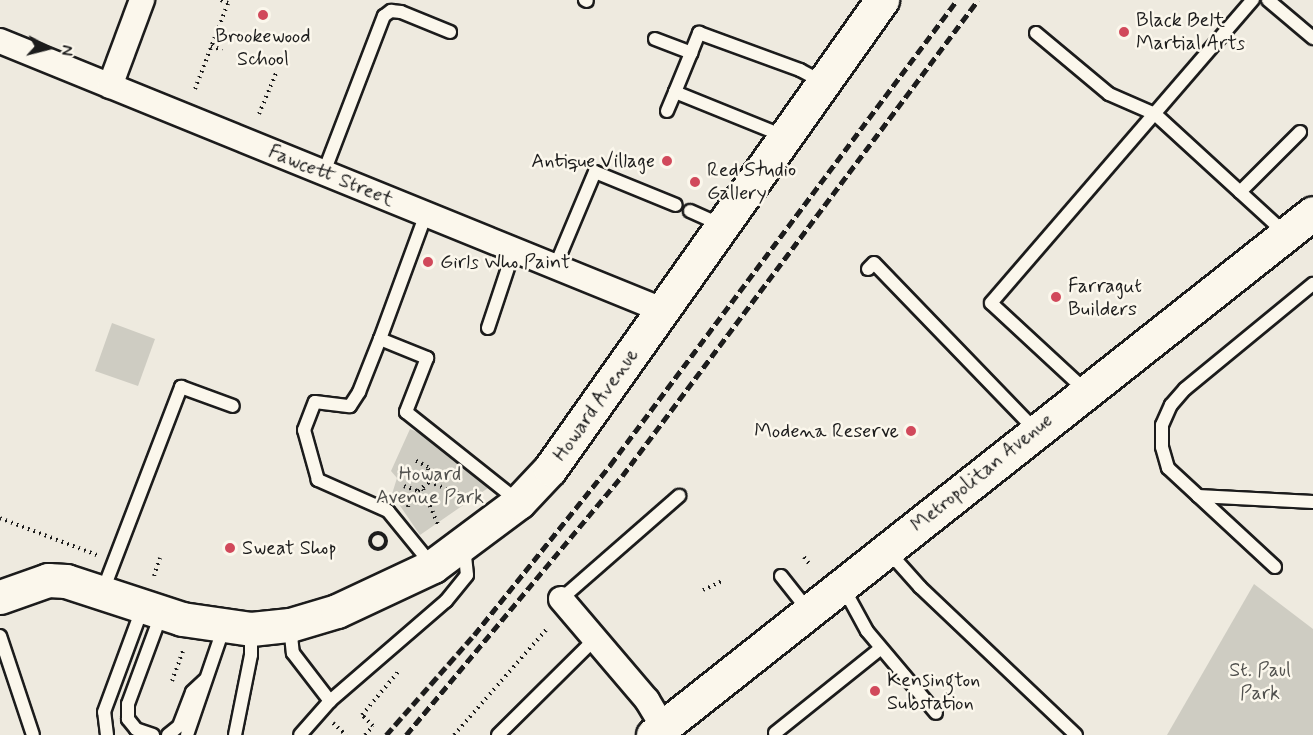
<!DOCTYPE html>
<html>
<head>
<meta charset="utf-8">
<style>
  body { margin:0 }
  #map { position:relative; width:1313px; height:735px; overflow:hidden; background:#eeeadf; font-family:Mynerve,sans-serif }
  div>[style] { position:absolute }
  .green>* { inset:0; background:#ceccc2 }
  .path>* { height:4px; margin-top:-2px; transform-origin:0; background:repeating-linear-gradient(90deg,#1c1c1c 0 1.5px,transparent 0 6px) }
  .path>.ring { margin:-2px; padding:0; box-sizing:content-box; background:none; border:4px solid #1c1c1c; border-radius:50% }
  .roads { filter:drop-shadow(2px 0 #1c1c1c) drop-shadow(-2px 0 #1c1c1c) drop-shadow(0 2px #1c1c1c) drop-shadow(0 -2px #1c1c1c) }
  .lane>* { height:12px; margin:-6px; padding:0 6px; transform-origin:6px; border-radius:6px; background:#fbf7ec }
  .street>* { height:24px; margin:-12px; padding:0 12px; transform-origin:12px; border-radius:12px; background:#fbf7ec }
  .secondary>* { height:33px; margin:-16.5px; padding:0 16.5px; transform-origin:16.5px; border-radius:16.5px; background:#fbf7ec }
  .rail>* { height:4.5px; margin-top:-2.25px; transform-origin:0; background:repeating-linear-gradient(90deg,#1c1c1c 0 9px,transparent 0 13.5px) }
  .dots>* { width:16px; height:16px; translate:-50% -50%; box-sizing:border-box; border:3px solid #fbf7ec; border-radius:50% }
  span { translate:-50% -50%; white-space:nowrap; text-align:center; line-height:1.15; -webkit-text-stroke:5px #fbf7ec; paint-order:stroke }
  .poi-label { font-size:20px; color:#1c1c1c }
  .left { translate:0 -50%; text-align:left }
  .right { translate:-100% -50%; text-align:right }
  .street-label { font-size:20px; color:#1c1c1c }
  .park-label { font-size:20px; color:#51514e }
  .north { position:absolute; left:18px; top:18px; width:60px; height:60px; -webkit-text-stroke:4px #fbf7ec; paint-order:stroke; rotate:97deg; font-size:16px; font-weight:700; line-height:24px; text-align:center; color:#1c1c1c }
  .north::after { content:''; display:block; margin:auto; width:21px; height:27px; background:#1c1c1c; clip-path:polygon(50% 0,100% 100%,50% 72%,0 100%) }
</style>
</head>
<body>
<div id="map">
  <div class="green">
    <i style="clip-path:polygon(112px 323px,155px 339px,138px 386px,95px 371px)"></i>
    <i style="clip-path:polygon(410px 429px,427px 436px,488px 488px,420px 535px,392px 494px,397px 478px,391px 471px)"></i>
    <i style="clip-path:polygon(1254px 584px,1313px 629px,1313px 735px,1167px 735px)"></i>
  </div>
  <div class="path">
    <i style="left:211px;top:46px;width:12px;rotate:20deg"></i>
    <i style="left:195px;top:89px;width:92px;rotate:-69deg"></i>
    <i style="left:228px;top:3px;width:8px;rotate:-157deg"></i>
    <i style="left:259px;top:114px;width:47px;rotate:-67.3deg"></i>
    <i style="left:429px;top:482px;width:50px;rotate:21deg"></i>
    <i style="left:404px;top:486px;width:15px;rotate:20deg"></i>
    <i style="left:418px;top:491px;width:14px;rotate:-39deg"></i>
    <i style="left:429px;top:482px;width:15px;rotate:-94deg"></i>
    <i style="left:428px;top:467px;width:15px;rotate:-152deg"></i>
    <i style="left:423px;top:489px;width:41px;rotate:67.2deg"></i>
    <i style="left:408px;top:507px;width:17px;rotate:-80deg"></i>
    <i style="left:0;top:518px;width:104px;rotate:20.9deg"></i>
    <i class="ring" style="left:370px;top:533px;width:12px;height:12px"></i>
    <i style="left:804px;top:557px;width:10px;rotate:53deg"></i>
    <i style="left:154px;top:576px;width:19px;rotate:-72deg"></i>
    <i style="left:703px;top:590px;width:21px;rotate:-25deg"></i>
    <i style="left:172px;top:681px;width:35px;rotate:-70deg"></i>
    <i style="left:333px;top:723px;width:18px;rotate:43deg"></i>
    <i style="left:365px;top:735px;width:12px;rotate:-48deg"></i>
    <i style="left:373px;top:726px;width:16px;rotate:-135deg"></i>
    <i style="left:362px;top:715px;width:56px;rotate:-50.1deg"></i>
    <i style="left:454px;top:735px;width:140px;rotate:-48.8deg"></i>
  </div>
  <div class="roads">
    <div class="lane">
      <i style="left:585px;top:0;width:2px;rotate:27deg"></i>
      <i style="left:1268px;top:0;width:59px;rotate:40.2deg"></i>
      <i style="left:1036px;top:33px;width:95px;rotate:39.9deg"></i>
      <i style="left:1109px;top:94px;width:50px;rotate:23.5deg"></i>
      <i style="left:1155px;top:114px;width:176px;rotate:42.5deg"></i>
      <i style="left:655px;top:39px;width:39px;rotate:21deg"></i>
      <i style="left:691px;top:53px;width:42px;rotate:112.3deg"></i>
      <i style="left:675px;top:92px;width:118px;rotate:22deg"></i>
      <i style="left:691px;top:53px;width:22px;rotate:-68deg"></i>
      <i style="left:699px;top:33px;width:108px;rotate:20.1deg"></i>
      <i style="left:800px;top:70px;width:26px;rotate:28deg"></i>
      <i style="left:667px;top:111px;width:21px;rotate:-67deg"></i>
      <i style="left:324px;top:172px;width:167px;rotate:-69deg"></i>
      <i style="left:384px;top:16px;width:9px;rotate:-36deg"></i>
      <i style="left:391px;top:11px;width:10px;rotate:6deg"></i>
      <i style="left:401px;top:12px;width:53px;rotate:22.2deg"></i>
      <i style="left:1240px;top:192px;width:85px;rotate:-45deg"></i>
      <i style="left:690px;top:211px;width:35px;rotate:24deg"></i>
      <i style="left:555px;top:267px;width:103px;rotate:-67.2deg"></i>
      <i style="left:595px;top:172px;width:87px;rotate:22.2deg"></i>
      <i style="left:868px;top:269px;width:8px;rotate:-45deg"></i>
      <i style="left:874px;top:263px;width:232px;rotate:46deg"></i>
      <i style="left:488px;top:328px;width:82px;rotate:-71.6deg"></i>
      <i style="left:380px;top:339px;width:133px;rotate:-69.8deg"></i>
      <i style="left:1085px;top:390px;width:128px;rotate:-137.2deg"></i>
      <i style="left:991px;top:303px;width:401px;rotate:-49.2deg"></i>
      <i style="left:1198px;top:496px;width:115px;rotate:3deg"></i>
      <i style="left:887px;top:550px;width:50px;rotate:48.3deg"></i>
      <i style="left:920px;top:587px;width:215px;rotate:43.5deg"></i>
      <i style="left:432px;top:565px;width:70px;rotate:-129.2deg"></i>
      <i style="left:388px;top:511px;width:77px;rotate:-156.1deg"></i>
      <i style="left:318px;top:480px;width:52px;rotate:-105.6deg"></i>
      <i style="left:304px;top:430px;width:30px;rotate:-69deg"></i>
      <i style="left:315px;top:402px;width:35px;rotate:7deg"></i>
      <i style="left:350px;top:406px;width:17px;rotate:-57deg"></i>
      <i style="left:359px;top:392px;width:57px;rotate:-68.4deg"></i>
      <i style="left:380px;top:339px;width:51px;rotate:22deg"></i>
      <i style="left:427px;top:358px;width:58px;rotate:111.3deg"></i>
      <i style="left:406px;top:412px;width:143px;rotate:38.5deg"></i>
      <i style="left:1275px;top:567px;width:146px;rotate:-137.2deg"></i>
      <i style="left:1168px;top:468px;width:22px;rotate:-106deg"></i>
      <i style="left:1162px;top:447px;width:22px;rotate:-90deg"></i>
      <i style="left:1162px;top:425px;width:22px;rotate:-66deg"></i>
      <i style="left:1171px;top:405px;width:21px;rotate:-49deg"></i>
      <i style="left:1185px;top:389px;width:166px;rotate:-39.4deg"></i>
      <i style="left:781px;top:576px;width:43px;rotate:51.5deg"></i>
      <i style="left:843px;top:587px;width:50px;rotate:61.4deg"></i>
      <i style="left:867px;top:631px;width:107px;rotate:49.9deg"></i>
      <i style="left:102px;top:593px;width:221px;rotate:-69deg"></i>
      <i style="left:181px;top:387px;width:55px;rotate:20.1deg"></i>
      <i style="left:561px;top:599px;width:157px;rotate:-41.1deg"></i>
      <i style="left:290px;top:626px;width:27px;rotate:84deg"></i>
      <i style="left:293px;top:653px;width:61px;rotate:52.4deg"></i>
      <i style="left:330px;top:701px;width:45px;rotate:131.4deg"></i>
      <i style="left:0;top:636px;width:104px;rotate:71.6deg"></i>
      <i style="left:330px;top:701px;width:153px;rotate:-40.8deg"></i>
      <i style="left:446px;top:601px;width:33px;rotate:-51deg"></i>
      <i style="left:467px;top:575px;width:27px;rotate:-96deg"></i>
      <i style="left:775px;top:733px;width:134px;rotate:-38.7deg"></i>
      <i style="left:107px;top:735px;width:23px;rotate:-97deg"></i>
      <i style="left:104px;top:712px;width:110px;rotate:-69.7deg"></i>
      <i style="left:153px;top:735px;width:18px;rotate:-161deg"></i>
      <i style="left:136px;top:729px;width:13px;rotate:-129deg"></i>
      <i style="left:128px;top:719px;width:15px;rotate:-90deg"></i>
      <i style="left:128px;top:704px;width:95px;rotate:-69.7deg"></i>
      <i style="left:168px;top:735px;width:14px;rotate:-39deg"></i>
      <i style="left:179px;top:726px;width:36px;rotate:-69deg"></i>
      <i style="left:192px;top:692px;width:18px;rotate:-43deg"></i>
      <i style="left:187px;top:735px;width:114px;rotate:-71.1deg"></i>
      <i style="left:235px;top:735px;width:82px;rotate:-78.7deg"></i>
      <i style="left:251px;top:655px;width:25px;rotate:-90deg"></i>
      <i style="left:498px;top:735px;width:136px;rotate:-44.7deg"></i>
    </div>
    <div class="street">
      <i style="left:0;top:41px;width:715px;rotate:22.11deg"></i>
      <i style="left:110px;top:86px;width:92px;rotate:-69.6deg"></i>
      <i style="left:561px;top:599px;width:133px;rotate:49.6deg"></i>
      <i style="left:647px;top:700px;width:41px;rotate:59deg"></i>
    </div>
    <div class="secondary">
      <i style="left:0;top:597px;width:51px;rotate:-19.5deg"></i>
      <i style="left:48px;top:580px;width:18px;rotate:3deg"></i>
      <i style="left:66px;top:581px;width:122px;rotate:18.1deg"></i>
      <i style="left:182px;top:619px;width:70px;rotate:8.2deg"></i>
      <i style="left:251px;top:629px;width:39px;rotate:-6deg"></i>
      <i style="left:290px;top:625px;width:49px;rotate:-16.6deg"></i>
      <i style="left:337px;top:611px;width:106px;rotate:-25.1deg"></i>
      <i style="left:433px;top:566px;width:107px;rotate:-36.7deg"></i>
      <i style="left:519px;top:502px;width:45px;rotate:-46.8deg"></i>
      <i style="left:550px;top:469px;width:575px;rotate:-54.71deg"></i>
      <i style="left:653px;top:735px;width:841px;rotate:-38.34deg"></i>
    </div>
  </div>
  <div class="rail">
    <i style="left:386px;top:735px;width:133px;rotate:-48.7deg"></i>
    <i style="left:474px;top:635px;width:218px;rotate:-51.3deg"></i>
    <i style="left:610px;top:465px;width:580px;rotate:-53.27deg"></i>
    <i style="left:406px;top:735px;width:337px;rotate:-50.2deg"></i>
    <i style="left:622px;top:476px;width:594px;rotate:-53.21deg"></i>
  </div>
  <div class="dots">
    <i style="left:263px;top:15px;background:#d1495b"></i>
    <i style="left:1124px;top:32px;background:#d1495b"></i>
    <i style="left:667px;top:161px;background:#d1495b"></i>
    <i style="left:695px;top:182px;background:#d1495b"></i>
    <i style="left:428px;top:262px;background:#d1495b"></i>
    <i style="left:1056px;top:297px;background:#d1495b"></i>
    <i style="left:911px;top:431px;background:#d1495b"></i>
    <i style="left:230px;top:548px;background:#d1495b"></i>
    <i style="left:875px;top:691px;background:#d1495b"></i>
  </div>
  <div class="poi-label">
    <span class="left" style="left:1136px;top:32px">Black Belt<br>Martial Arts</span>
    <span style="left:263px;top:48px">Brookewood<br>School</span>
    <span class="right" style="left:655px;top:161px">Antique Village</span>
    <span class="left" style="left:707px;top:182px">Red Studio<br>Gallery</span>
    <span class="left" style="left:440px;top:262px">Girls Who Paint</span>
    <span class="left" style="left:1068px;top:298px">Farragut<br>Builders</span>
    <span class="right" style="left:899px;top:431px">Modena Reserve</span>
    <span class="left" style="left:242px;top:548px">Sweat Shop</span>
    <span class="left" style="left:887px;top:692px">Kensington<br>Substation</span>
  </div>
  <div class="street-label">
    <span style="left:331px;top:176px;rotate:22deg">Fawcett Street</span>
    <span style="left:596px;top:405px;rotate:-55deg">Howard Avenue</span>
    <span style="left:982px;top:473px;rotate:-39deg">Metropolitan Avenue</span>
  </div>
  <div class="park-label">
    <span style="left:430px;top:486px">Howard<br>Avenue Park</span>
    <span style="left:1260px;top:682px">St. Paul<br>Park</span>
  </div>
  <div class="north">N</div>
</div>
</body>
</html>
